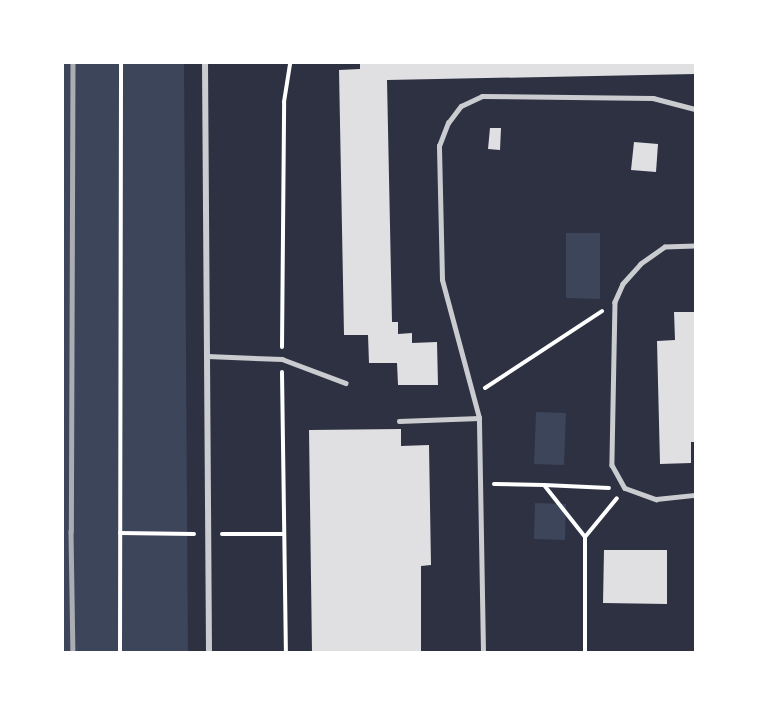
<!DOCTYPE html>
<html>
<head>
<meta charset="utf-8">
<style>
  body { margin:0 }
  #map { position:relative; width:758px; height:715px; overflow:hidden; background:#2d3142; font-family:Helvetica,sans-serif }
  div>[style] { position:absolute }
  .green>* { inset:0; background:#3c4559 }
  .building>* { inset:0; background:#e0e0e3 }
  .path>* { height:4px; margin:-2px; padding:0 2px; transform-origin:2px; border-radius:2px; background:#fff }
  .service>* { height:4.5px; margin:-2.25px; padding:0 2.25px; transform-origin:2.25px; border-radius:2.25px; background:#caccd0 }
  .minor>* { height:6px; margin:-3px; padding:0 3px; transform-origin:3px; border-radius:3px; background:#caccd0 }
  .rail>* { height:4.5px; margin:-2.25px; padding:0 2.25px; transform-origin:2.25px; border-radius:2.25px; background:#abadb3 }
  span { translate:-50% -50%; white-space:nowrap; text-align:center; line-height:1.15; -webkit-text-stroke:6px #fff; paint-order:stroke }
  .frame { position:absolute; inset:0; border:64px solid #fff; pointer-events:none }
</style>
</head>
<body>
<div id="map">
  <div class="green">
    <i style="clip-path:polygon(63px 63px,184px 63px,188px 652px,63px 652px)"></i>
    <i style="clip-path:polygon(566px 233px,600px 233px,600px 299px,566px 298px)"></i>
    <i style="clip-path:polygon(536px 412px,566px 413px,564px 465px,534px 464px)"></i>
    <i style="clip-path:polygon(535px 503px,566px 504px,565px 540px,534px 539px)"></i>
  </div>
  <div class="building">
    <i style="clip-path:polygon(360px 63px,695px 63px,695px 74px,387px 80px,392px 322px,398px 322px,398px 334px,412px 333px,412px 343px,437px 342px,438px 385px,398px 385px,397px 363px,369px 363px,368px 335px,344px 335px,339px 70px,360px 69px)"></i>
    <i style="clip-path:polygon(490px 128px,501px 128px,500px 150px,488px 149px)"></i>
    <i style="clip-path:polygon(634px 142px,658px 144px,656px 172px,631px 170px)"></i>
    <i style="clip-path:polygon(674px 312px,695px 312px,695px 442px,691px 442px,691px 463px,660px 464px,657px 341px,675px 340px)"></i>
    <i style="clip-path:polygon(401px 429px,401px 446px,429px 445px,431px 565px,421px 566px,421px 652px,312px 652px,309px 430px)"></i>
    <i style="clip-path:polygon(604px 550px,667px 550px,667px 604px,603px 603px)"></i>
  </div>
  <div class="path">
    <i style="left:282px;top:347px;width:245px;rotate:-89.5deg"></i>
    <i style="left:284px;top:102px;width:39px;rotate:-81deg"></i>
    <i style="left:282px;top:372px;width:280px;rotate:89.2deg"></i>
    <i style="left:485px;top:388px;width:140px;rotate:-33.3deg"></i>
    <i style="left:494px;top:484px;width:50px;rotate:1.1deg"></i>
    <i style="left:544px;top:485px;width:66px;rotate:51.7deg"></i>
    <i style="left:585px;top:537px;width:115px;rotate:90deg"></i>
    <i style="left:544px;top:485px;width:65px;rotate:2.6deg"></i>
    <i style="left:120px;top:533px;width:74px;rotate:0.8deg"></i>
    <i style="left:222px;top:534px;width:62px"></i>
    <i style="left:585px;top:537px;width:50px;rotate:-50.6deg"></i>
    <i style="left:120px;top:652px;width:589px;rotate:-89.9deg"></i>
  </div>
  <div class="service">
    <i style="left:695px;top:246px;width:30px;rotate:178deg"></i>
    <i style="left:665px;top:247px;width:29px;rotate:145deg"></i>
    <i style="left:641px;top:264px;width:27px;rotate:132deg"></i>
    <i style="left:623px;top:284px;width:20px;rotate:114deg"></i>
    <i style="left:615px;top:302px;width:163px;rotate:91.1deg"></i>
    <i style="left:612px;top:465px;width:26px;rotate:61deg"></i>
    <i style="left:625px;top:488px;width:33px;rotate:20deg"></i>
    <i style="left:656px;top:499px;width:39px;rotate:-6deg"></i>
    <i style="left:207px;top:356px;width:75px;rotate:2.3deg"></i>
    <i style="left:282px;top:359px;width:68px;rotate:20.6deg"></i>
    <i style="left:399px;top:421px;width:80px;rotate:-2.1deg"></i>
    <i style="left:483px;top:652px;width:234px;rotate:-91deg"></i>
    <i style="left:479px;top:418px;width:143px;rotate:-105deg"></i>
    <i style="left:442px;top:280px;width:134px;rotate:-91.3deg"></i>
    <i style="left:439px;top:146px;width:25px;rotate:-69deg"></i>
    <i style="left:448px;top:123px;width:21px;rotate:-53deg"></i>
    <i style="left:461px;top:106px;width:23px;rotate:-25deg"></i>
    <i style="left:482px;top:96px;width:171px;rotate:0.7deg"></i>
    <i style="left:653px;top:98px;width:43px;rotate:14.7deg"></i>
  </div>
  <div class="minor">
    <i style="left:205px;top:63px;width:589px;rotate:89.61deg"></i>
  </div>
  <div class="rail">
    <i style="left:73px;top:63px;width:468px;rotate:90.2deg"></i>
    <i style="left:71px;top:531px;width:121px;rotate:89.1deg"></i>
  </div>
  <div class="frame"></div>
</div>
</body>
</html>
